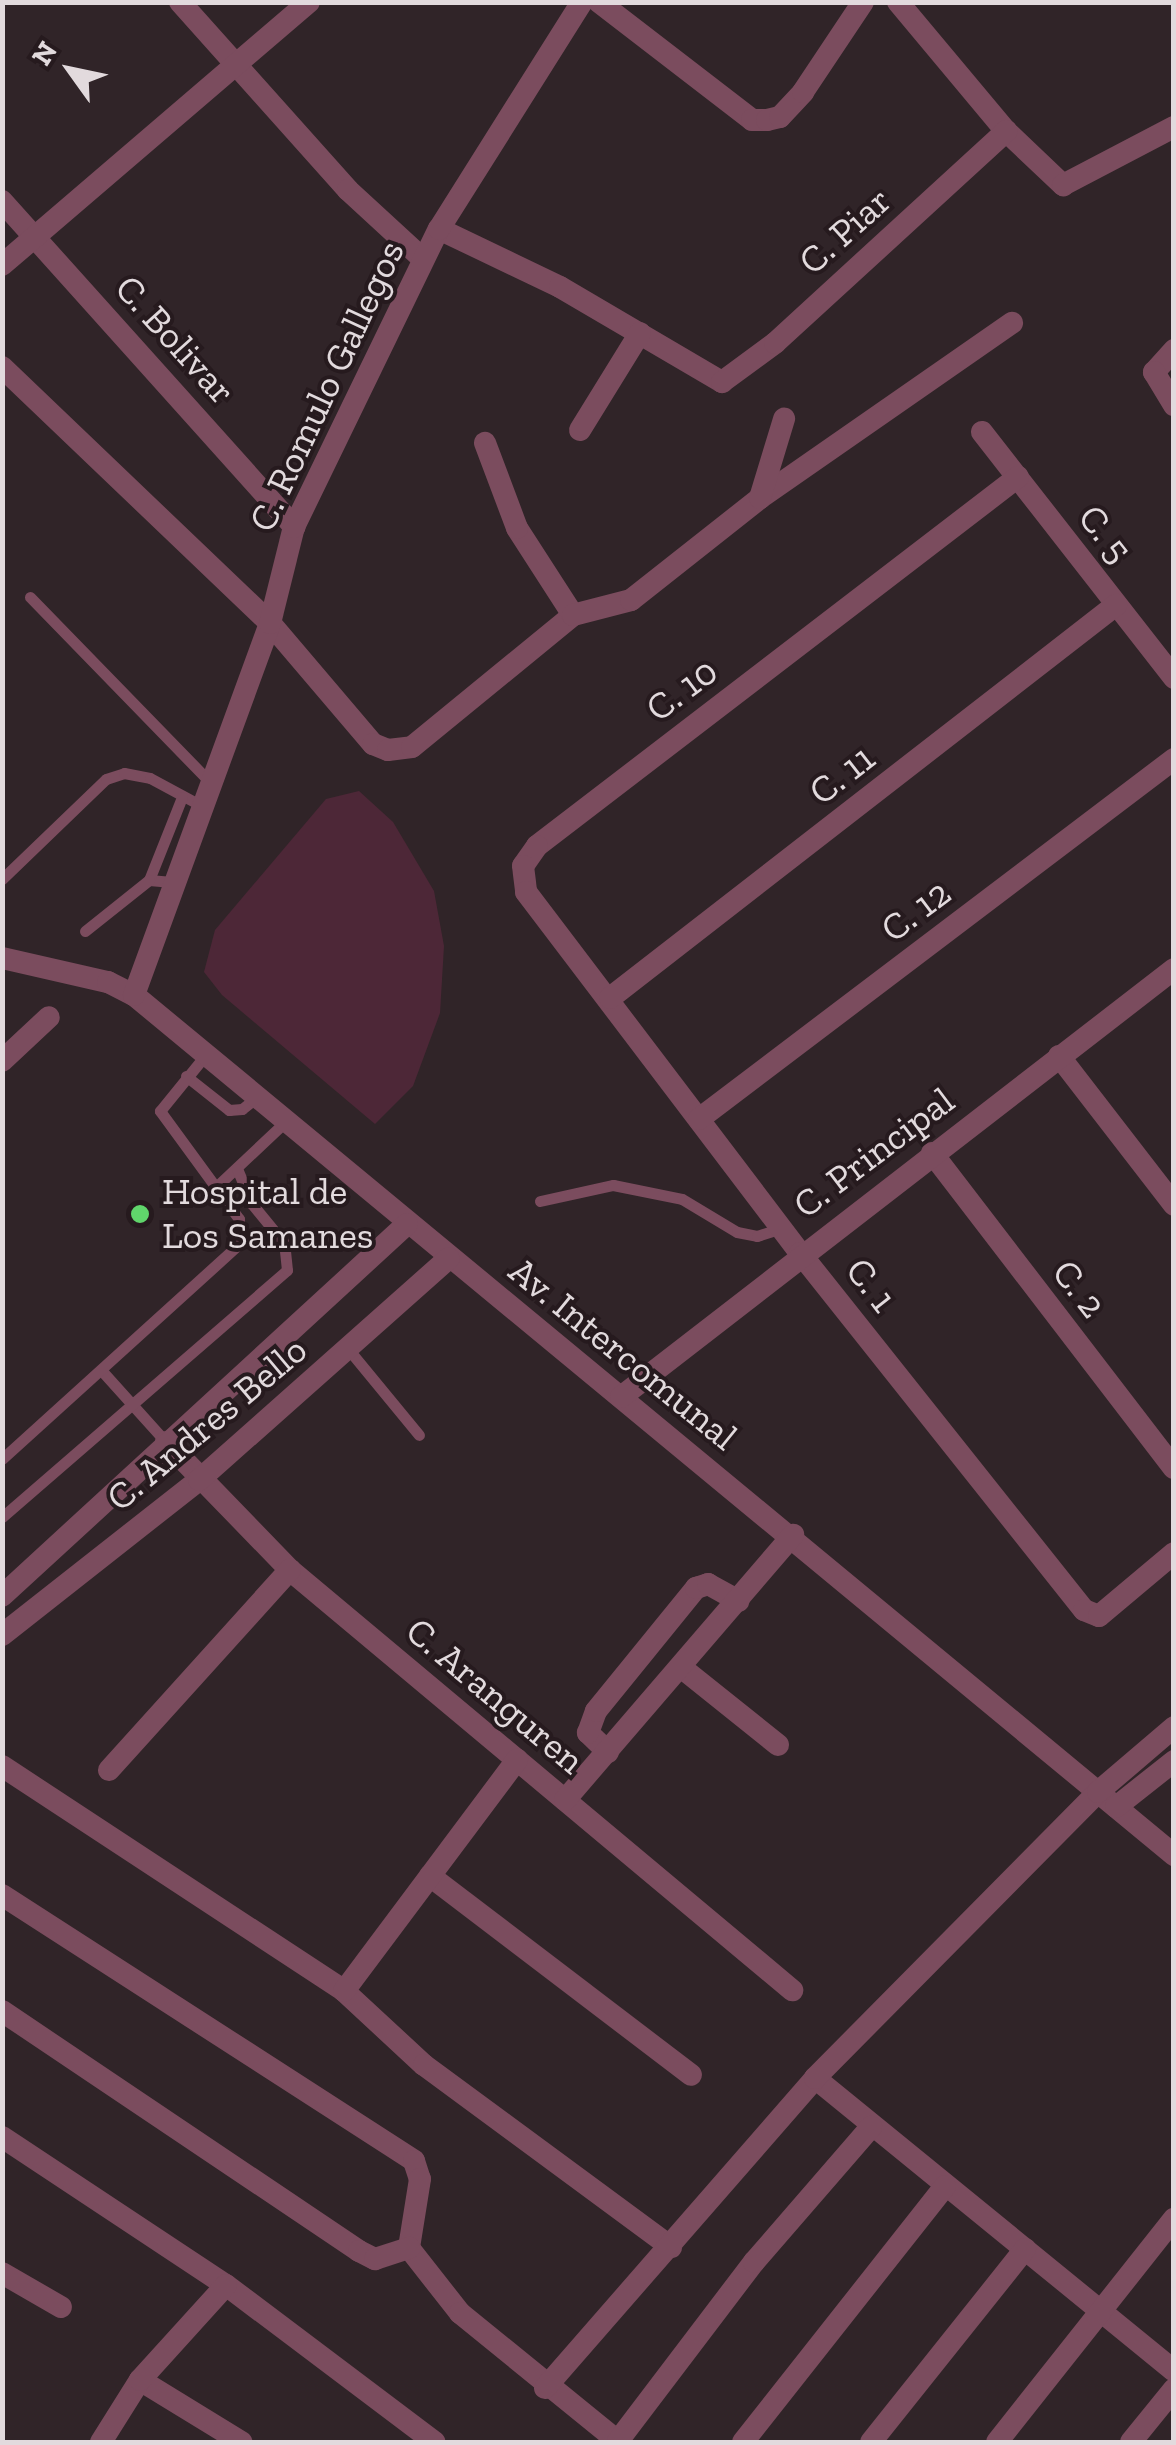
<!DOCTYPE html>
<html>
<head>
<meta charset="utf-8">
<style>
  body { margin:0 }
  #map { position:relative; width:1176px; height:2445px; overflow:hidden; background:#302428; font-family:"Zilla Slab",serif }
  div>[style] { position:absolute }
  .green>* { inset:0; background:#4d2737 }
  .lane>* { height:11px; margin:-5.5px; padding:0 5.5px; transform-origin:5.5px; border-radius:5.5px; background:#7b4c5e }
  .street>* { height:22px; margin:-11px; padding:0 11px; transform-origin:11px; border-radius:11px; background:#7b4c5e }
  .dots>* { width:28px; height:28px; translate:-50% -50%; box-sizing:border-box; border:5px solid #261a1e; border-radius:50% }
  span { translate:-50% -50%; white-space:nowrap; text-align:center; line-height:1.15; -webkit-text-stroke:8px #261a1e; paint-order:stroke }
  .street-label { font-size:38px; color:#e2dadd }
  .poi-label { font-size:38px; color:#e2dadd }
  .left { translate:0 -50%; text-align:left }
  .frame { position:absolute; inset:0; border:5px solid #e2dadd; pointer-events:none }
  .north { position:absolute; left:20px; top:20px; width:100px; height:100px; -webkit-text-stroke:8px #261a1e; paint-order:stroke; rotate:303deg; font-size:28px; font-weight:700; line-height:40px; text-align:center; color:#e2dadd }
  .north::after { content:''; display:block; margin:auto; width:35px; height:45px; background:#e2dadd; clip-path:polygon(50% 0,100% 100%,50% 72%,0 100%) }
</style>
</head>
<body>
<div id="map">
  <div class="green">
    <i style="clip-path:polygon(359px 791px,393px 822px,434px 891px,444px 946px,440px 1013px,413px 1086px,375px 1124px,222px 995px,204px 972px,215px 930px,326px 799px)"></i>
  </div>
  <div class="lane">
    <i style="left:30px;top:597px;width:258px;rotate:45.8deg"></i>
    <i style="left:2px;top:879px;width:144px;rotate:-43.9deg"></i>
    <i style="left:106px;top:779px;width:19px;rotate:-18deg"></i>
    <i style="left:124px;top:773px;width:26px;rotate:11deg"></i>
    <i style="left:150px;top:778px;width:59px;rotate:28.3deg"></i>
    <i style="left:172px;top:882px;width:23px;rotate:-175deg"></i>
    <i style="left:149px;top:880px;width:89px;rotate:-68.3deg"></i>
    <i style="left:85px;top:931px;width:82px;rotate:-38.6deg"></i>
    <i style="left:186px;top:1076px;width:55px;rotate:38.3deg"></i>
    <i style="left:229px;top:1110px;width:13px;rotate:-4deg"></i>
    <i style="left:242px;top:1109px;width:21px;rotate:-39deg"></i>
    <i style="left:217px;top:1186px;width:96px;rotate:-43.3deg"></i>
    <i style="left:540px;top:1201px;width:75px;rotate:-12.4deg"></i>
    <i style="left:613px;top:1185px;width:70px;rotate:11.5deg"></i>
    <i style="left:682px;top:1199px;width:64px;rotate:31deg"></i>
    <i style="left:737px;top:1232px;width:20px;rotate:11deg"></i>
    <i style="left:757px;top:1236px;width:26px;rotate:-18deg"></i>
    <i style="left:349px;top:1350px;width:110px;rotate:50.5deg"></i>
    <i style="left:102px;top:1371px;width:96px;rotate:48deg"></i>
    <i style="left:2px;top:1459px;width:320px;rotate:-42.2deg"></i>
    <i style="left:239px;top:1244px;width:25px;rotate:-90deg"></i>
    <i style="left:239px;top:1219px;width:134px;rotate:-126.2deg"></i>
    <i style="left:160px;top:1111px;width:76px;rotate:-50.9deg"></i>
    <i style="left:2px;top:1517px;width:377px;rotate:-40.9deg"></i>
    <i style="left:287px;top:1270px;width:27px;rotate:-96deg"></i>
    <i style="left:284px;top:1243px;width:50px;rotate:-129.4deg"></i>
    <i style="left:252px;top:1204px;width:38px;rotate:-113deg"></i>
  </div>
  <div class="street">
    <i style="left:180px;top:2px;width:252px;rotate:48.2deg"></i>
    <i style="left:348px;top:190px;width:102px;rotate:42.6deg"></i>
    <i style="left:599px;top:2px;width:193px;rotate:37.6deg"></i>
    <i style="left:752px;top:120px;width:15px"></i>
    <i style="left:767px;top:120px;width:13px;rotate:-13deg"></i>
    <i style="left:780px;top:117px;width:34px;rotate:-47deg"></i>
    <i style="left:803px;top:92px;width:108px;rotate:-56.3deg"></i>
    <i style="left:898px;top:2px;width:168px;rotate:50.1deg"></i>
    <i style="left:1006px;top:131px;width:79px;rotate:43.5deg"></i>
    <i style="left:1063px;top:185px;width:125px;rotate:-27.6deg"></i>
    <i style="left:2px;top:201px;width:438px;rotate:48.1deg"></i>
    <i style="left:439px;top:229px;width:134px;rotate:25.6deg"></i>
    <i style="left:560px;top:287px;width:188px;rotate:30.4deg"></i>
    <i style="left:722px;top:382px;width:66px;rotate:-36.3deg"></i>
    <i style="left:775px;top:343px;width:314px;rotate:-42.5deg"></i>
    <i style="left:2px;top:265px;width:404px;rotate:-40.6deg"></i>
    <i style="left:1174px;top:350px;width:30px;rotate:132deg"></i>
    <i style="left:1154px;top:372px;width:39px;rotate:59deg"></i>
    <i style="left:2px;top:367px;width:371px;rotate:43.7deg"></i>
    <i style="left:270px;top:623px;width:159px;rotate:49.6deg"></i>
    <i style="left:373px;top:744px;width:16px;rotate:22deg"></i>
    <i style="left:388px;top:750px;width:24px;rotate:-7deg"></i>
    <i style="left:412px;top:747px;width:208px;rotate:-39.3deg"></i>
    <i style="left:573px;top:615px;width:103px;rotate:-122.8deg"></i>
    <i style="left:517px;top:528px;width:91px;rotate:-110.6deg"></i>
    <i style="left:580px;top:430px;width:114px;rotate:-58.3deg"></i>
    <i style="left:982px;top:432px;width:312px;rotate:52deg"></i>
    <i style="left:1018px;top:477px;width:606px;rotate:142.51deg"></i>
    <i style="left:537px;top:846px;width:24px;rotate:125deg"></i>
    <i style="left:523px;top:866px;width:26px;rotate:83deg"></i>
    <i style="left:526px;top:892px;width:453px;rotate:52.8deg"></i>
    <i style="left:800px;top:1253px;width:456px;rotate:51.5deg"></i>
    <i style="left:1084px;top:1610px;width:16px;rotate:22deg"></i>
    <i style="left:1099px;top:1616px;width:98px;rotate:-40deg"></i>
    <i style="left:760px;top:498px;width:307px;rotate:-34.8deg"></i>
    <i style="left:573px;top:615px;width:60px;rotate:-14.5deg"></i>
    <i style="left:631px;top:600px;width:164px;rotate:-38.3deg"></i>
    <i style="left:760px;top:498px;width:83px;rotate:-73.1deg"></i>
    <i style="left:2px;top:958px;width:109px;rotate:12.8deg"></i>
    <i style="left:108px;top:982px;width:29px;rotate:27deg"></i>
    <i style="left:134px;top:995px;width:1350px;rotate:39.59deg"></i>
    <i style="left:134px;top:995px;width:396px;rotate:-69.9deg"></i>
    <i style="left:270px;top:623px;width:99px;rotate:-76deg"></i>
    <i style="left:294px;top:527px;width:331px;rotate:-64.1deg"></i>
    <i style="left:439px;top:229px;width:268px;rotate:-57.8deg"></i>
    <i style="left:610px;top:998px;width:641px;rotate:-37.84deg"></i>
    <i style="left:1059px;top:1056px;width:188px;rotate:52.3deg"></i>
    <i style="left:2px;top:1061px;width:64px;rotate:-43.1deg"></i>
    <i style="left:699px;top:1119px;width:596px;rotate:-37.16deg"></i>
    <i style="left:932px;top:1153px;width:397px;rotate:52.5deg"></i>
    <i style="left:621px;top:1397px;width:699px;rotate:-37.74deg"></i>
    <i style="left:166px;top:1442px;width:178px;rotate:45.9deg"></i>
    <i style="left:290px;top:1570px;width:655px;rotate:39.92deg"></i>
    <i style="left:2px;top:1596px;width:550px;rotate:-42.57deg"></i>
    <i style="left:2px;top:1635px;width:251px;rotate:-38.2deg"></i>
    <i style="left:199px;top:1480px;width:334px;rotate:-41.6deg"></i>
    <i style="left:682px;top:1668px;width:123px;rotate:38.7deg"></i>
    <i style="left:608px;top:1752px;width:28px;rotate:-136deg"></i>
    <i style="left:588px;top:1733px;width:23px;rotate:-70deg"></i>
    <i style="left:596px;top:1711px;width:159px;rotate:-50.9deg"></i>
    <i style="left:696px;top:1588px;width:13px;rotate:-18deg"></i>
    <i style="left:708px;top:1584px;width:35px;rotate:29deg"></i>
    <i style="left:2px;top:1766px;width:409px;rotate:33.3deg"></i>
    <i style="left:344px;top:1991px;width:109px;rotate:42.8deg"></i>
    <i style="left:424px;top:2065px;width:307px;rotate:36.4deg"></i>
    <i style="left:109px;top:1770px;width:270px;rotate:-47.9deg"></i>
    <i style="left:565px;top:1800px;width:350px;rotate:-49.3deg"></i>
    <i style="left:1116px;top:1807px;width:74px;rotate:-38.4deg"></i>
    <i style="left:430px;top:1876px;width:328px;rotate:37.3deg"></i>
    <i style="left:2px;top:1895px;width:490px;rotate:32.8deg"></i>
    <i style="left:414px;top:2161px;width:19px;rotate:72deg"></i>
    <i style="left:420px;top:2179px;width:70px;rotate:99.1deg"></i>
    <i style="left:409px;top:2248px;width:83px;rotate:51.9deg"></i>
    <i style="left:460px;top:2313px;width:205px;rotate:39.1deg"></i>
    <i style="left:344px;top:1991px;width:289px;rotate:-53.2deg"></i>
    <i style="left:2px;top:2011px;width:430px;rotate:33.9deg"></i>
    <i style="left:359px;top:2251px;width:18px;rotate:27deg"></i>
    <i style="left:375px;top:2259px;width:36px;rotate:-18deg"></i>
    <i style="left:815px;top:2078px;width:463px;rotate:39.2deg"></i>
    <i style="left:2px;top:2137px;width:268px;rotate:33.5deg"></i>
    <i style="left:226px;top:2285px;width:261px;rotate:37deg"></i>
    <i style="left:2px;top:2273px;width:68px;rotate:30deg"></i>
    <i style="left:140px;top:2380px;width:119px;rotate:31.5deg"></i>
    <i style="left:545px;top:2388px;width:411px;rotate:-48.9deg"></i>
    <i style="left:815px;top:2078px;width:402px;rotate:-45.3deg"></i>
    <i style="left:1098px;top:1792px;width:100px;rotate:-40.5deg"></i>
    <i style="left:618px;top:2441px;width:225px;rotate:-52.8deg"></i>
    <i style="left:754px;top:2262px;width:179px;rotate:-49.1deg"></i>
    <i style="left:101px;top:2442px;width:73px;rotate:-57.8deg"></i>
    <i style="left:140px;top:2380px;width:128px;rotate:-47.8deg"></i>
    <i style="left:743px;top:2442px;width:326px;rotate:-51.7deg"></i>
    <i style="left:871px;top:2442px;width:247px;rotate:-51.4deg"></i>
    <i style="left:997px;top:2442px;width:285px;rotate:-51.6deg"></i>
    <i style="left:1131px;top:2442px;width:68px;rotate:-50.9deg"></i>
  </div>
  <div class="dots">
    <i style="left:140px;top:1214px;background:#60d56b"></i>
  </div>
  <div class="street-label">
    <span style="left:845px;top:231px;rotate:-42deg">C. Piar</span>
    <span style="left:175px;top:340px;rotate:48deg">C. Bolivar</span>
    <span style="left:327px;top:386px;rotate:-65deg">C. Romulo Gallegos</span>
    <span style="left:1105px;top:534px;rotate:52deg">C. 5</span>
    <span style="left:682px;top:690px;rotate:-37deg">C. 10</span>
    <span style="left:842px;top:775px;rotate:-38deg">C. 11</span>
    <span style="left:916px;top:911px;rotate:-37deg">C. 12</span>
    <span style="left:874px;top:1153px;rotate:-37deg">C. Principal</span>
    <span style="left:871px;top:1285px;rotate:52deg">C. 1</span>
    <span style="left:1079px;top:1289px;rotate:52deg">C. 2</span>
    <span style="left:623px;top:1354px;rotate:39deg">Av. Intercomunal</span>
    <span style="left:207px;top:1424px;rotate:-40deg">C. Andres Bello</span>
    <span style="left:495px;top:1696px;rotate:40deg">C. Aranguren</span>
  </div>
  <div class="poi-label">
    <span class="left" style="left:162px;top:1214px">Hospital de<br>Los Samanes</span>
  </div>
  <div class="frame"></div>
  <div class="north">N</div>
</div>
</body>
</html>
